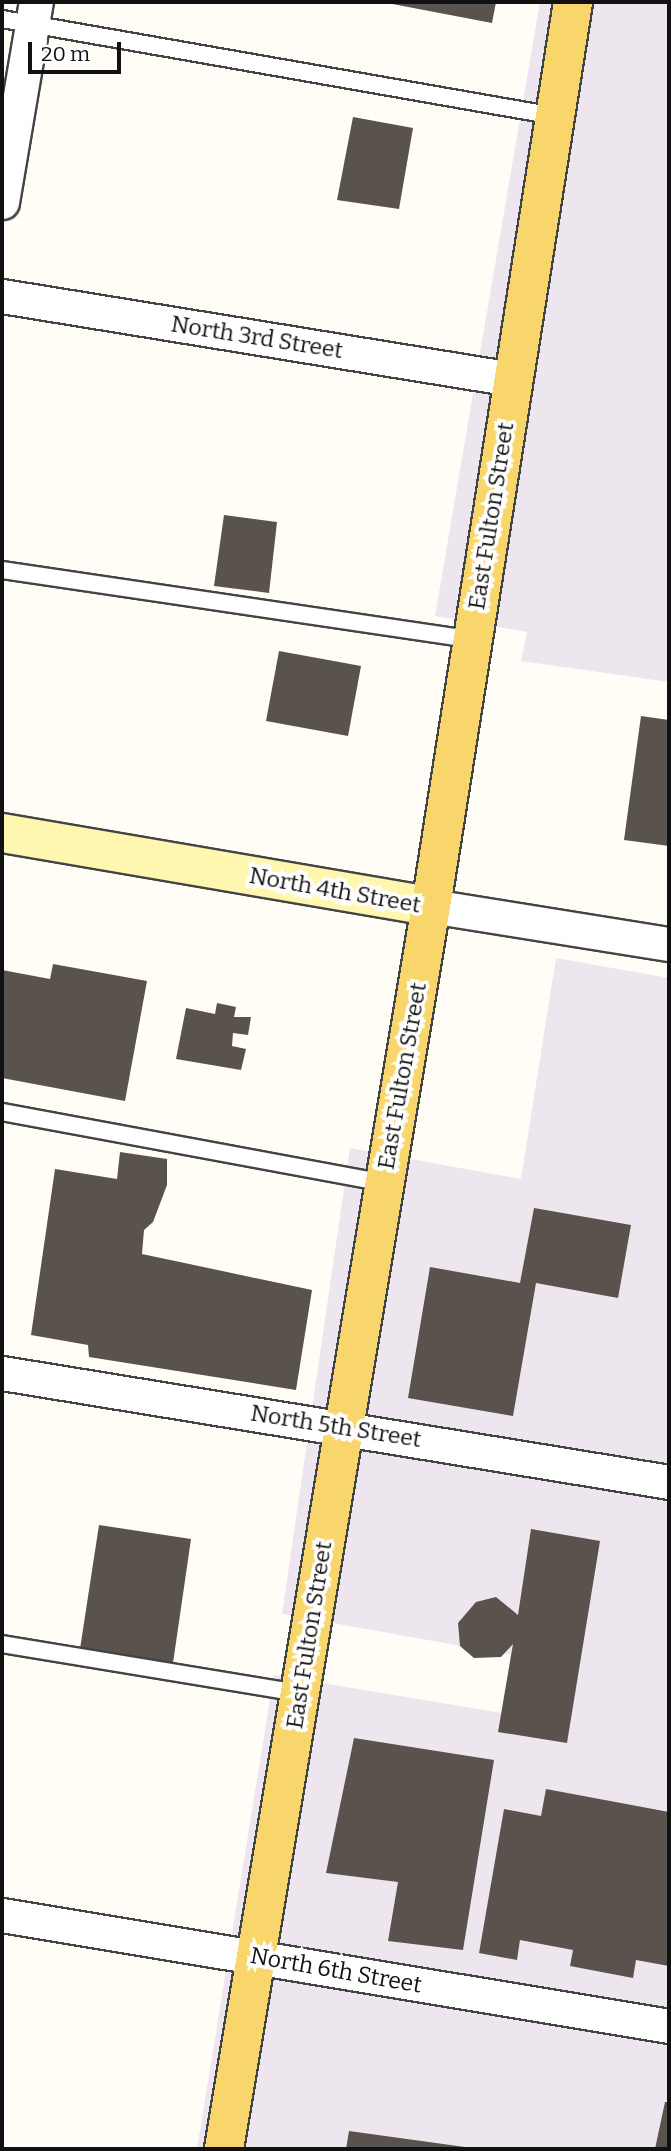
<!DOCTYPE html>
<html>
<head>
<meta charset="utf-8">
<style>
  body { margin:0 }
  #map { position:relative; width:671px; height:2151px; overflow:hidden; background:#fffdf5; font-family:Bitter,serif }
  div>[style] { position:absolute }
  .industrial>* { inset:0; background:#eee6ef }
  .building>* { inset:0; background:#5a524d }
  .roads { filter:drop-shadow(2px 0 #444) drop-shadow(-2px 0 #444) drop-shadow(0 2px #444) drop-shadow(0 -2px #444) }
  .lane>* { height:16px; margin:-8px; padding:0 8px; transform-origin:8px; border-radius:8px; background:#fff }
  .street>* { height:33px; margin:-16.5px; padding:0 16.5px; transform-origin:16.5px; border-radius:16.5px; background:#fff }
  .secondary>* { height:38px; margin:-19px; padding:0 19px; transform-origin:19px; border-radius:19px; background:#fff6b0 }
  .primary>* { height:38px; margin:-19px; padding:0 19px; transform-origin:19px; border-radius:19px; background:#f9d66b }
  span { translate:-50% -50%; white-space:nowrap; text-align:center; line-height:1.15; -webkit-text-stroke:7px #fff; paint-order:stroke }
  .street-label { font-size:23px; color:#111 }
  .frame { position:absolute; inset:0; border:4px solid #111; pointer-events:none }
  .scale { position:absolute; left:28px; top:42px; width:93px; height:32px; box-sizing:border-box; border:4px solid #111; border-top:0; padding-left:9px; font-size:21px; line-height:24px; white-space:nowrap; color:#111; -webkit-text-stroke:5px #fff; paint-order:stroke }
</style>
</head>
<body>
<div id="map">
  <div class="industrial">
    <i style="clip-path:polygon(540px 2px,669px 2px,669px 682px,521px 661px,527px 632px,435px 616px)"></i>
    <i style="clip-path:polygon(556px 958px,669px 978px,669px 2149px,197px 2149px,274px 1675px,502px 1713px,511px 1655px,282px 1614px,350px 1148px,521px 1179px)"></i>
  </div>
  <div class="building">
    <i style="clip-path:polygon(382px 2px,496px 2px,492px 23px)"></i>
    <i style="clip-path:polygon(353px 117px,413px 128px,399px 209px,337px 200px)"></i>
    <i style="clip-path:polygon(224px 515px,277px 522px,269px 593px,214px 586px)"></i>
    <i style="clip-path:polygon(279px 651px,361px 666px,348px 736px,266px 721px)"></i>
    <i style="clip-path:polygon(641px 716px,669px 720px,669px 846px,624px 840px)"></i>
    <i style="clip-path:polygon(53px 964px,147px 981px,125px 1101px,2px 1078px,2px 970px,50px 979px)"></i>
    <i style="clip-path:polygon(217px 1003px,236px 1007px,234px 1017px,251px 1017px,248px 1035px,233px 1033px,232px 1046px,246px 1049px,241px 1070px,176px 1059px,186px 1008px,215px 1014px)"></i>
    <i style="clip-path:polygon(120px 1152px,167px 1159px,167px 1185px,153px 1222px,144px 1230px,142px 1254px,312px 1290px,296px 1390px,89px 1357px,88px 1345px,31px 1335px,55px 1169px,117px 1179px)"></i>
    <i style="clip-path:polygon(534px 1208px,631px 1225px,618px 1298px,536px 1283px,513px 1416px,408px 1398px,430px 1267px,520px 1283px)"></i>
    <i style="clip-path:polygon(99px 1525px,191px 1539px,173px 1663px,80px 1649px)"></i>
    <i style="clip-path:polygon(531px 1529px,600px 1541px,567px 1743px,498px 1732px,513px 1644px,501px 1657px,474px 1658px,460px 1646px,458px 1623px,476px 1602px,496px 1597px,518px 1615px)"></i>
    <i style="clip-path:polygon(354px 1738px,494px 1760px,463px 1950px,388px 1941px,398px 1882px,326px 1873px)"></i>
    <i style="clip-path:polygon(546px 1789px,669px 1812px,669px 1966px,636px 1960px,633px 1978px,570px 1966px,573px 1950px,520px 1940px,517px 1960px,479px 1953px,504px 1809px,541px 1816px)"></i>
    <i style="clip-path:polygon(665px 2102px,669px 2102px,669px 2149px,655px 2149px)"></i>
    <i style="clip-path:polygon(349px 2131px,472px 2148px,472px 2149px,346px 2149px)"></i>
  </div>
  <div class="roads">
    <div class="lane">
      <i style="left:2px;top:19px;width:561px;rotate:9.95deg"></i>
      <i style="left:2px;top:570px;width:475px;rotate:8.4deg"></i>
      <i style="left:2px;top:1112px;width:389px;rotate:10.5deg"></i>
      <i style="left:2px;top:1644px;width:301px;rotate:9.4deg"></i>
    </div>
    <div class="street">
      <i style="left:2px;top:202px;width:203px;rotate:-80.4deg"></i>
      <i style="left:2px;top:296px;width:517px;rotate:9.24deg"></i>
      <i style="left:431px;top:906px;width:241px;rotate:9.1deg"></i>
      <i style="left:2px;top:1373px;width:676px;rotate:9.28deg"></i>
      <i style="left:2px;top:1915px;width:676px;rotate:9.45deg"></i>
    </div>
    <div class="secondary">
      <i style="left:2px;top:833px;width:435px;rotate:9.7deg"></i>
    </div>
    <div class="primary">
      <i style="left:224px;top:2149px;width:1260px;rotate:-80.55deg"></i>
      <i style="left:431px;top:906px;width:915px;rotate:-81.07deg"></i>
    </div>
  </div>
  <div class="street-label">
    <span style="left:257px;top:337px;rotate:9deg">North 3rd Street</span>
    <span style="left:491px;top:516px;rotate:-81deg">East Fulton Street</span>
    <span style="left:335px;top:890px;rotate:10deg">North 4th Street</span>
    <span style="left:402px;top:1076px;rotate:-80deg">East Fulton Street</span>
    <span style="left:336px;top:1426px;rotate:9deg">North 5th Street</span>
    <span style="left:309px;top:1635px;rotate:-81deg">East Fulton Street</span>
    <span style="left:336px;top:1970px;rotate:10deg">North 6th Street</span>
  </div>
  <div class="frame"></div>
  <div class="scale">20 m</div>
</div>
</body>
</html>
